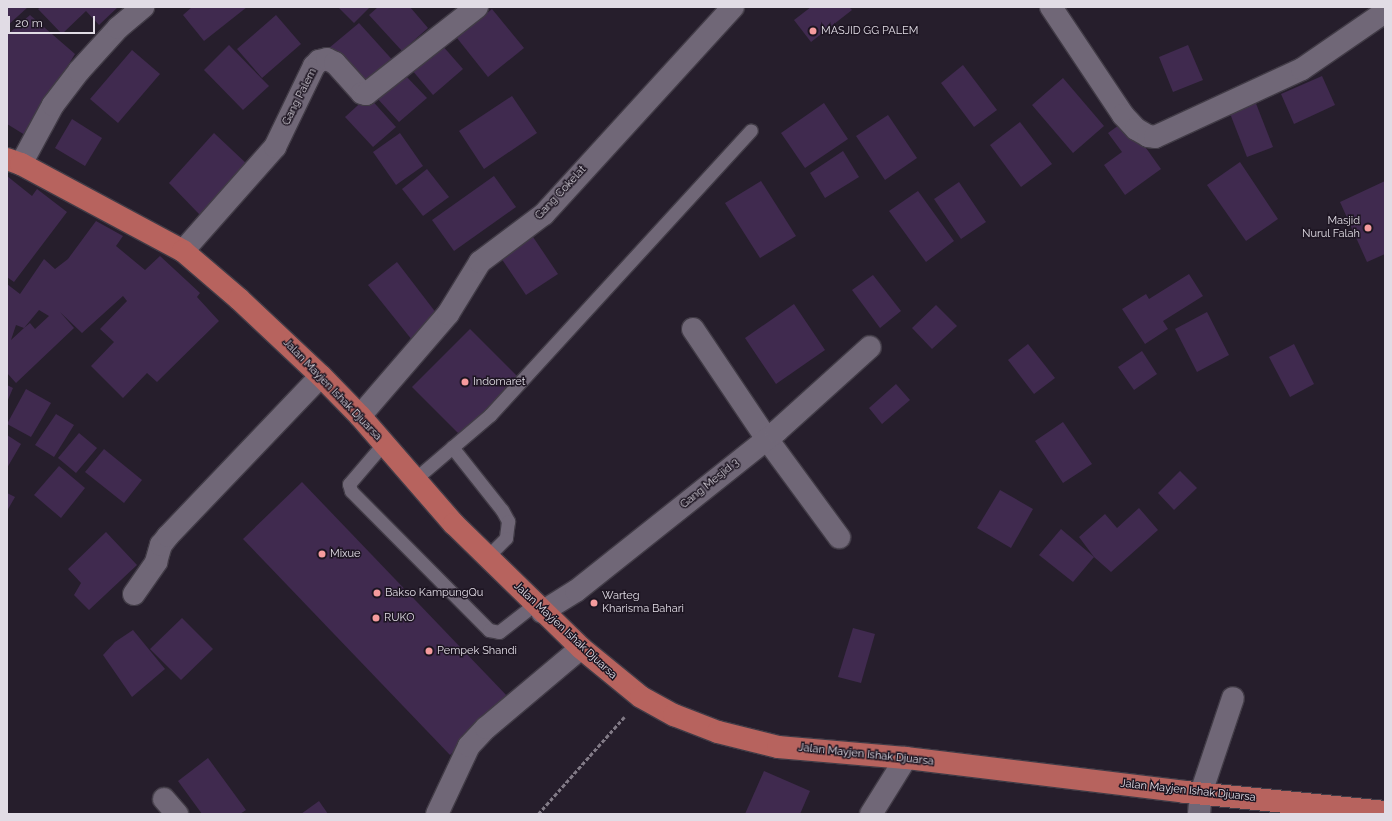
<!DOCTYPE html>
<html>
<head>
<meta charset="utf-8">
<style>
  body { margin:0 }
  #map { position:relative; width:1392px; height:821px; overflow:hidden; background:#261e2c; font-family:Raleway,sans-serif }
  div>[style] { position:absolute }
  .building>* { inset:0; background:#402a4f }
  .path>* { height:2.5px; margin-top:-1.25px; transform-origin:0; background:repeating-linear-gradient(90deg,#817a86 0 4px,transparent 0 6px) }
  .roads { filter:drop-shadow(1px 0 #413b46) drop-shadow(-1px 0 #413b46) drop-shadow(0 1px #413b46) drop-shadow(0 -1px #413b46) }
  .lane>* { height:13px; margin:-6.5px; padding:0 6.5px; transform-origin:6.5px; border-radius:6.5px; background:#706777 }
  .street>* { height:22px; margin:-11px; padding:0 11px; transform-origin:11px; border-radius:11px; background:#706777 }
  .primary>* { height:22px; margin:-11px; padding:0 11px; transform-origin:11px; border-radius:11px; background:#b7635e }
  .dots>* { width:11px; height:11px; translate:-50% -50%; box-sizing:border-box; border:2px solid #1d1522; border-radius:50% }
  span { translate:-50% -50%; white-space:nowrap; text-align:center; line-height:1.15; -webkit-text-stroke:3px #1d1522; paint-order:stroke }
  .poi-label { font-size:11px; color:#e1dce5 }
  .left { translate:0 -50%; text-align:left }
  .right { translate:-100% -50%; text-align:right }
  .street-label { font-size:11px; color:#e1dce5 }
  .frame { position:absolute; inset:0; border:8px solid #e1dce5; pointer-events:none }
  .scale { position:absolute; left:8px; top:16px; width:87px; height:18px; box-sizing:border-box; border:2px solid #e1dce5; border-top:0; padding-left:5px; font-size:12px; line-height:14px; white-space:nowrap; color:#e1dce5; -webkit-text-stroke:3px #1d1522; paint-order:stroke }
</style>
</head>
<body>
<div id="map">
  <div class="building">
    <i style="clip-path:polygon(7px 7px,28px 7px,7px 26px)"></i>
    <i style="clip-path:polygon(41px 7px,118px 7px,99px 25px,86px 11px,62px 34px,38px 9px)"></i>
    <i style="clip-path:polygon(192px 7px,247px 7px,204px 41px,183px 15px)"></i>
    <i style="clip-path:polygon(338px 7px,370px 7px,354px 23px)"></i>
    <i style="clip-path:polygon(378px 7px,410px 7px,428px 28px,402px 51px,369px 15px)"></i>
    <i style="clip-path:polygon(811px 7px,849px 7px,852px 10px,811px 42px,794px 20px)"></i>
    <i style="clip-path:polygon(492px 9px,524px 48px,488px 77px,457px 38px)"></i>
    <i style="clip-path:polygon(30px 15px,75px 54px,25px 135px,7px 124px,7px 35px)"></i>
    <i style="clip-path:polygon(276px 15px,301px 44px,262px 78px,237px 49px)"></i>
    <i style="clip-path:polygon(359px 23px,397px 65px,366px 90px,329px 48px)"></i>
    <i style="clip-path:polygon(441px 44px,463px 69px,433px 95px,412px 70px)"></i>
    <i style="clip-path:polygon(229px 45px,269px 86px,243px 110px,204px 70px)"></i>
    <i style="clip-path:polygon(1188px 45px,1203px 80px,1173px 92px,1159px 57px)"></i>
    <i style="clip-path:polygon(132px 50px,160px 74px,118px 123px,90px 99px)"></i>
    <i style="clip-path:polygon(963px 65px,997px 110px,974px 127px,941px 83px)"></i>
    <i style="clip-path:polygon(404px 74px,427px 98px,399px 122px,376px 97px)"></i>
    <i style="clip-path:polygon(1322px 76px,1335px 105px,1294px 124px,1281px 94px)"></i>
    <i style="clip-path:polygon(1063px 78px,1104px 126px,1073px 153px,1032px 105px)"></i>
    <i style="clip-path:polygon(368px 96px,396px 127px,373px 147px,345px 117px)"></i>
    <i style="clip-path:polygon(512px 96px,537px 133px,484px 169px,459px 131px)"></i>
    <i style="clip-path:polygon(1255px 101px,1273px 147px,1247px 157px,1229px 111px)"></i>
    <i style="clip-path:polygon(824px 103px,848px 139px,805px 168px,781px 133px)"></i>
    <i style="clip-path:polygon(888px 115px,917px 158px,885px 180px,856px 136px)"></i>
    <i style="clip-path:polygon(72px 119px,102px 138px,85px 166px,55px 148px)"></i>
    <i style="clip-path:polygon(1126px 120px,1161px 169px,1125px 195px,1104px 165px,1122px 152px,1108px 133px)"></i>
    <i style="clip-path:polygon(1020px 122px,1052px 164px,1021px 187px,990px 145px)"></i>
    <i style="clip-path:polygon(214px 133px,248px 165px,201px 216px,169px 183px)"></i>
    <i style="clip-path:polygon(400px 133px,423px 166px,396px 185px,373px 152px)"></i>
    <i style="clip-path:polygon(843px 151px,859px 177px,825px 198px,810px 173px)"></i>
    <i style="clip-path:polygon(1240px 162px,1278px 219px,1246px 241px,1207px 185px)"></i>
    <i style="clip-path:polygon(427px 169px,449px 197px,423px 216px,402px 189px)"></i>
    <i style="clip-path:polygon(7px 176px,32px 196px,37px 189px,67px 212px,14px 282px,7px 277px)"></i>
    <i style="clip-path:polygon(494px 176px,516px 207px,454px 251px,432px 220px)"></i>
    <i style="clip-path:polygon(761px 181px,796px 236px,760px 258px,725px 203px)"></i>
    <i style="clip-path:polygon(1385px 181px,1385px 254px,1367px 262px,1340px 202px)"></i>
    <i style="clip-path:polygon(959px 182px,986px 222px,961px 239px,934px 199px)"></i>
    <i style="clip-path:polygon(918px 191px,954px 241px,926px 262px,889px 211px)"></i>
    <i style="clip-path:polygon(evenodd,96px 221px,123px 236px,116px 246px,145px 270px,160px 256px,200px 293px,197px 297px,219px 321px,157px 382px,147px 373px,123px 398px,91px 366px,114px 342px,100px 329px,127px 301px,123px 296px,82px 333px,60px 312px,74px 328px,16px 383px,7px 373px,7px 284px,20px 294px,44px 259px,55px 269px,68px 259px,96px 221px,39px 310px,49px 316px,35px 329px,30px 323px,24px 328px,39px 310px,96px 221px,16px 325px,24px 328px,11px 340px,16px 325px)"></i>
    <i style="clip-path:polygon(529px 231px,558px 274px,526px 295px,497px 252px)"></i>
    <i style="clip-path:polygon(397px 262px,440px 318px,412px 340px,368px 285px)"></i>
    <i style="clip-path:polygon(1189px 274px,1203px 296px,1163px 321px,1168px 329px,1145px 344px,1122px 309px,1146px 294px,1149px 299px)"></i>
    <i style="clip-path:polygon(873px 275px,901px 311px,880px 328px,852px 290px)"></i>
    <i style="clip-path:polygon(794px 304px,825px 350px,776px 384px,745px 338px)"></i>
    <i style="clip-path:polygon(936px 305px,957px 326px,932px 349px,912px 328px)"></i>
    <i style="clip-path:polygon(1207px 312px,1229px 355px,1197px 372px,1175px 329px)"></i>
    <i style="clip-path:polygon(470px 329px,518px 377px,460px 435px,412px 387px)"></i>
    <i style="clip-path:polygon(1028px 344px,1055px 378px,1034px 394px,1008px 360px)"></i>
    <i style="clip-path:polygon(1294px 344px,1314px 384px,1290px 397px,1269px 357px)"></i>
    <i style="clip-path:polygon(1142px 351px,1157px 374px,1134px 390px,1118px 367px)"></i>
    <i style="clip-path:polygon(896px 384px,910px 400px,882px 424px,869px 408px)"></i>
    <i style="clip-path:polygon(7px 385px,13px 388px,7px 402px)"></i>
    <i style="clip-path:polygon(26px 389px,51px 403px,31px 437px,7px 424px)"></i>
    <i style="clip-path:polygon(56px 414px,74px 425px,54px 457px,35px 445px)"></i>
    <i style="clip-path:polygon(1063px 422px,1092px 464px,1063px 483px,1035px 441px)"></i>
    <i style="clip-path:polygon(79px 433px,97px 448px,76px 473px,58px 458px)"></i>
    <i style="clip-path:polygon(7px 435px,21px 444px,7px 468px)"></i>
    <i style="clip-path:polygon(104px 449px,142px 480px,124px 503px,85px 472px)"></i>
    <i style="clip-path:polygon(59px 466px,85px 488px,61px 518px,34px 495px)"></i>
    <i style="clip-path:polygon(1180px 471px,1197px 488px,1174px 510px,1158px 493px)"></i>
    <i style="clip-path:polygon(302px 482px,509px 698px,450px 755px,243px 539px)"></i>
    <i style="clip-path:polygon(1000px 490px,1033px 509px,1011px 548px,977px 528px)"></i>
    <i style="clip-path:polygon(7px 493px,15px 497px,7px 511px)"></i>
    <i style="clip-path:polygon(1139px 508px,1158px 530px,1111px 572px,1094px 557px,1079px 537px,1105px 514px,1117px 528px)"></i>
    <i style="clip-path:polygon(1061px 529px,1094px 557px,1073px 582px,1039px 555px)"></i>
    <i style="clip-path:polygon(106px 532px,137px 565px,89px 610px,74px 595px,81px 583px,68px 569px)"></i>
    <i style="clip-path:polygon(182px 618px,213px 649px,181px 680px,150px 649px)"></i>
    <i style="clip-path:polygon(853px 628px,875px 634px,861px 683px,838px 677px)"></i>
    <i style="clip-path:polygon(133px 630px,165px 669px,132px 697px,103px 655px,115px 642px)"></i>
    <i style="clip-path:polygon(208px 758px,246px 810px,240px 814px,202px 814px,178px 781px)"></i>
    <i style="clip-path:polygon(764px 771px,810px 791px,800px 814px,745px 814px)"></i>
    <i style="clip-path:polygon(319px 801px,328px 814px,301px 814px)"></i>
  </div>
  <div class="path">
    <i style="left:538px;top:814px;width:130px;rotate:-48.4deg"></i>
  </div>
  <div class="roads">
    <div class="lane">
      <i style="left:384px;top:443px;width:54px;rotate:130.5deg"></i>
      <i style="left:349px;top:484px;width:7px;rotate:74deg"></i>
      <i style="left:351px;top:491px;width:196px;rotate:45.2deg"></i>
      <i style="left:489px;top:630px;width:10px;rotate:11deg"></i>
      <i style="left:499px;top:632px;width:46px;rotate:-37.9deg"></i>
      <i style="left:452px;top:447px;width:80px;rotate:51.6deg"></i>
      <i style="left:502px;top:510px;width:13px;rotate:61deg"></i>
      <i style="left:508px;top:521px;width:17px;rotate:97deg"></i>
      <i style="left:506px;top:538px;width:27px;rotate:135deg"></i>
      <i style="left:415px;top:479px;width:99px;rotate:-40.5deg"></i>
      <i style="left:490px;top:415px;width:386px;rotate:-47.5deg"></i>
    </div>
    <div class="street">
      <i style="left:1051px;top:7px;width:130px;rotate:56.3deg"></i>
      <i style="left:1123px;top:115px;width:19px;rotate:47deg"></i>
      <i style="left:1136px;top:129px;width:14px;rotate:30deg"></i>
      <i style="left:1148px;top:136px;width:7px;rotate:8deg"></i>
      <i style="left:1155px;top:137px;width:162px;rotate:-24.8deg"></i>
      <i style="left:1302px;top:69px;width:101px;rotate:-34.5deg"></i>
      <i style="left:21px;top:164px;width:67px;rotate:-61.5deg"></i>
      <i style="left:53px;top:105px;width:43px;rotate:-52.6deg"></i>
      <i style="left:79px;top:71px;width:58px;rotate:-47.8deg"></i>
      <i style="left:118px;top:28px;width:33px;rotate:-40deg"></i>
      <i style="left:183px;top:251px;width:139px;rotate:-48.5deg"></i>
      <i style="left:275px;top:147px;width:90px;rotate:-64.3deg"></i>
      <i style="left:314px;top:66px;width:7px;rotate:-45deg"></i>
      <i style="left:319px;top:61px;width:8px;rotate:-14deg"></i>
      <i style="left:327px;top:59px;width:9px;rotate:27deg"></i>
      <i style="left:335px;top:63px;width:40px;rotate:48deg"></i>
      <i style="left:362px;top:93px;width:4px;rotate:14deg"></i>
      <i style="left:366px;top:94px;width:141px;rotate:-38.1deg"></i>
      <i style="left:693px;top:329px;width:133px;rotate:56.1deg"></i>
      <i style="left:767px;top:439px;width:122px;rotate:53.7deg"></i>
      <i style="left:360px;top:416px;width:135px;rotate:-49.2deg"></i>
      <i style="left:448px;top:314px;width:61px;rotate:-58.4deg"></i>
      <i style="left:480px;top:262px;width:80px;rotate:-36.9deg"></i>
      <i style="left:544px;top:214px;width:280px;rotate:-47.6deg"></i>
      <i style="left:134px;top:594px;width:39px;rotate:-55deg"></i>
      <i style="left:156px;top:562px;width:18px;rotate:-74deg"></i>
      <i style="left:161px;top:545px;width:11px;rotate:-52deg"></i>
      <i style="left:168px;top:536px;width:221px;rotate:-46.3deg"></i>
      <i style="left:542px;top:612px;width:40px;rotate:-32deg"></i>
      <i style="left:576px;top:591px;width:257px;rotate:-38.5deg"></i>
      <i style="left:777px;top:431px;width:125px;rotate:-42.1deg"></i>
      <i style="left:164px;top:799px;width:20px;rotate:49deg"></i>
      <i style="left:437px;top:814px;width:75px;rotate:-64.8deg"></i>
      <i style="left:469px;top:746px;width:25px;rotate:-47deg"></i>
      <i style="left:486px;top:728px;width:124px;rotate:-40.1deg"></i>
      <i style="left:871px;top:814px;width:66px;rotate:-58deg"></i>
      <i style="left:1199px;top:814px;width:21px;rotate:-85deg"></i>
      <i style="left:1201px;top:793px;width:100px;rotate:-71.4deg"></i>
    </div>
    <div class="primary">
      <i style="left:7px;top:159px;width:15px;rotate:20deg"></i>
      <i style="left:21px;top:164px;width:184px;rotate:28.2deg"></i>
      <i style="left:183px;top:251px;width:74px;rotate:40.6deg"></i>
      <i style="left:239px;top:299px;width:112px;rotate:43.2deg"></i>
      <i style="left:321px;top:376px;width:56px;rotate:45.7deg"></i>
      <i style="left:360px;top:416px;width:143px;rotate:49deg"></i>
      <i style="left:454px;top:524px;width:177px;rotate:44.3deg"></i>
      <i style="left:581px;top:648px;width:77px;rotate:39.2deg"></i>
      <i style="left:641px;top:697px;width:38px;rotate:29deg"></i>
      <i style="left:674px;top:715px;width:47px;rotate:21.1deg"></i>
      <i style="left:718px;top:732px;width:62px;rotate:14deg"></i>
      <i style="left:778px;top:747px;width:128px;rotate:4.9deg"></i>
      <i style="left:906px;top:758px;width:281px;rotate:6.9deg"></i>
      <i style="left:1185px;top:792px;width:201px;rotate:5.7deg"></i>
    </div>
  </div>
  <div class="dots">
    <i style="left:813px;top:31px;background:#f59b9d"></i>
    <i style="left:1368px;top:228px;background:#f59b9d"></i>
    <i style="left:465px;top:382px;background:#f59b9d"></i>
    <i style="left:322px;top:554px;background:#f59b9d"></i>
    <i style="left:377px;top:593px;background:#f59b9d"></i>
    <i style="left:594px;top:603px;background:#f59b9d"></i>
    <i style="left:376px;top:618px;background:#f59b9d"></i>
    <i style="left:429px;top:651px;background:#f59b9d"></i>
  </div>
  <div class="poi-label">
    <span class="left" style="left:821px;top:31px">MASJID GG PALEM</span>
    <span class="right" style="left:1360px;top:228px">Masjid<br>Nurul Falah</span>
    <span class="left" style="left:473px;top:382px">Indomaret</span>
    <span class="left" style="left:330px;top:554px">Mixue</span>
    <span class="left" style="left:385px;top:593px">Bakso KampungQu</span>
    <span class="left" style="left:602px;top:603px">Warteg<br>Kharisma Bahari</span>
    <span class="left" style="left:384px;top:618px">RUKO</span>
    <span class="left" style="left:437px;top:651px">Pempek Shandi</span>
  </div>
  <div class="street-label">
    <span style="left:300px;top:97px;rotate:-63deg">Gang Palem</span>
    <span style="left:561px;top:193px;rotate:-47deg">Gang Cokelat</span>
    <span style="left:332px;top:390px;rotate:46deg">Jalan Mayjen Ishak Djuarsa</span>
    <span style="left:710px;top:484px;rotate:-39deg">Gang Mesjid 3</span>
    <span style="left:565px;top:631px;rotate:43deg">Jalan Mayjen Ishak Djuarsa</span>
    <span style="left:866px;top:755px;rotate:6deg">Jalan Mayjen Ishak Djuarsa</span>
    <span style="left:1188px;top:791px;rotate:6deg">Jalan Mayjen Ishak Djuarsa</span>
  </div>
  <div class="frame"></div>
  <div class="scale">20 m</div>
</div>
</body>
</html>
